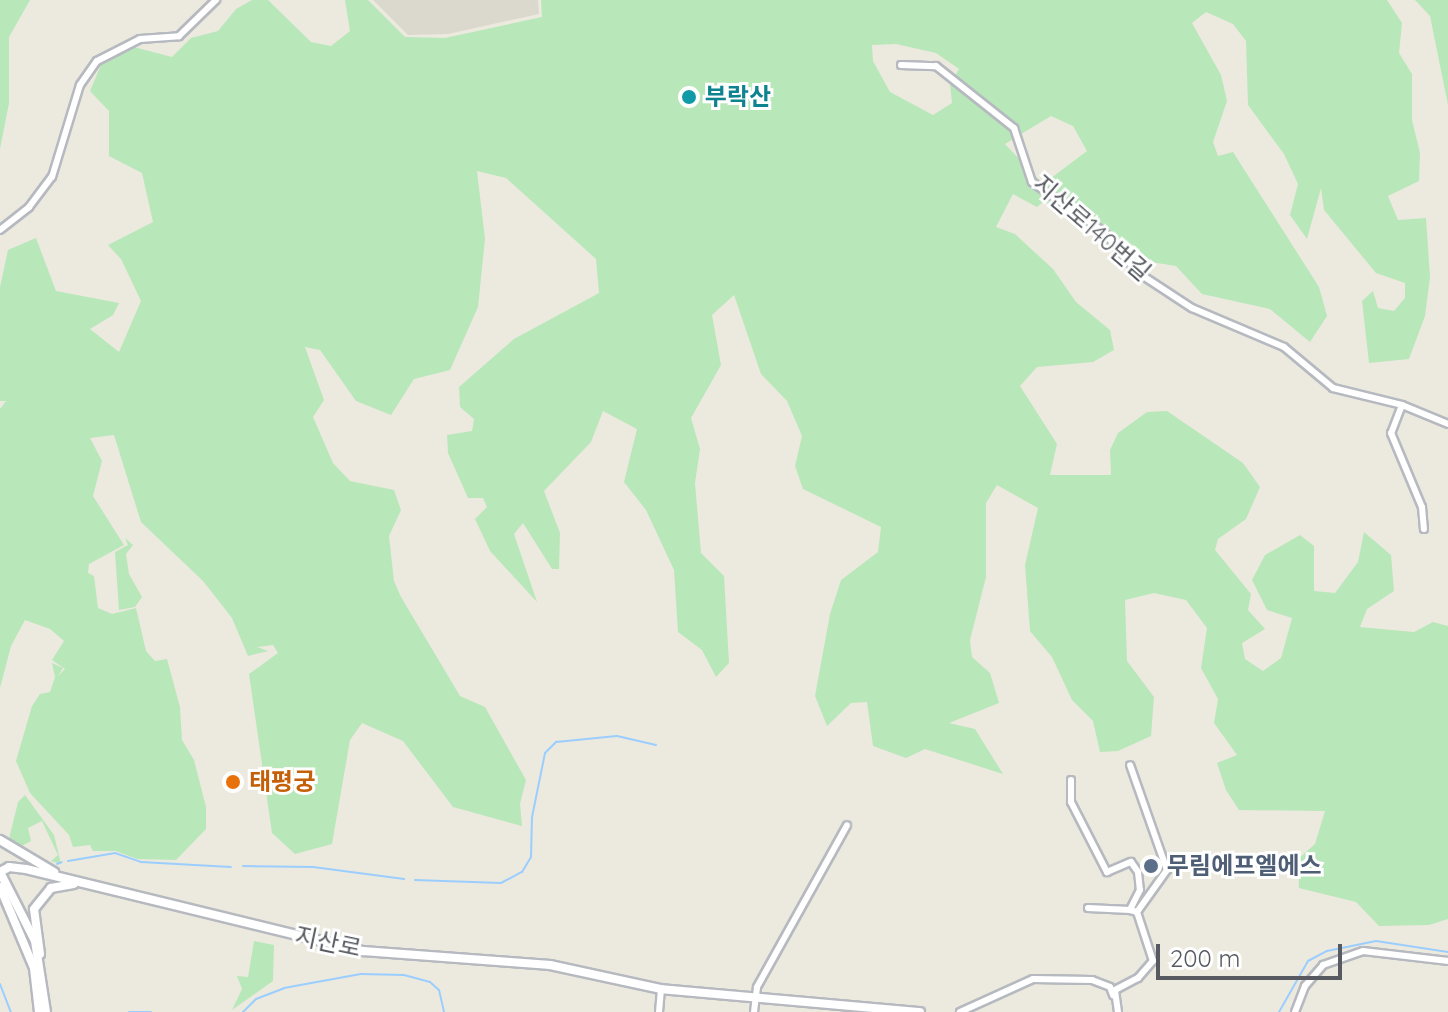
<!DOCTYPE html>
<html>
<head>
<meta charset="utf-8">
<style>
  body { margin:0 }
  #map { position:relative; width:1448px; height:1012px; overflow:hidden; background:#eceade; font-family:Quicksand,"Noto Sans KR",sans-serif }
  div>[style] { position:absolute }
  .education>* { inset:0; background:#dbd9cd }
  .green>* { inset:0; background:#b8e7ba }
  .stream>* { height:2px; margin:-1px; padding:0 1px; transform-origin:1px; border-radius:1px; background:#9bceff }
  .roads { filter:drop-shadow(2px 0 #b6b9bf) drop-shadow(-2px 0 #b6b9bf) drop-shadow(0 2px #b6b9bf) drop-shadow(0 -2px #b6b9bf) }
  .street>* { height:6px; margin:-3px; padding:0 3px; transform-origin:3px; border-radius:3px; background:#fff }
  .secondary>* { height:8px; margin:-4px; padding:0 4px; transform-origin:4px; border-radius:4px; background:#fff }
  .dots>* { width:22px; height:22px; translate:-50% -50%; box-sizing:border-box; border:4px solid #fff; border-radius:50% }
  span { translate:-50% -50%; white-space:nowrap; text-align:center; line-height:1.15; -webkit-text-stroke:6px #fff; paint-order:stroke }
  .culture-label { font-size:24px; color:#0d838f; font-weight:700 }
  .left { translate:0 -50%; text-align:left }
  .street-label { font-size:24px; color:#575b61 }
  .food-label { font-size:24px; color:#c56008; font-weight:700 }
  .service-label { font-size:24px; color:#4e5e75; font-weight:700 }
  .scale { position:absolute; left:1156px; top:944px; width:186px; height:36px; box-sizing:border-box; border:4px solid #575b61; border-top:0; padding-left:10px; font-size:24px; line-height:28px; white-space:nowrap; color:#575b61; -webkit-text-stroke:6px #fff; paint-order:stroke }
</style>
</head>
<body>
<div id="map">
  <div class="education">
    <i style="clip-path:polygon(373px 0,538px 0,539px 14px,448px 34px,408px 35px)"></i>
  </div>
  <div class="green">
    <i style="clip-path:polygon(0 0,30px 0,9px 37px,9px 103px,0 149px)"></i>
    <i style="clip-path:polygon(evenodd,252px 0,268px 0,311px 42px,331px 46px,350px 31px,345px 0,368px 0,405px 37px,445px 38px,542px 17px,541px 0,1387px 0,1402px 23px,1399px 53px,1412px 74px,1412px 120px,1420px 153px,1419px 181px,1388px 196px,1398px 220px,1426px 218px,1430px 277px,1425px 316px,1409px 359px,1369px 363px,1362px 301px,1373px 291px,1378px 308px,1394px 311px,1405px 298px,1405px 283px,1376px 273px,1324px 210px,1321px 188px,1307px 239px,1290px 215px,1298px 184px,1284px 154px,1248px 105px,1246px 41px,1233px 24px,1206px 12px,1192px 23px,1221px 75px,1227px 101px,1213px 142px,1218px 156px,1233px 152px,1319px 287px,1327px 316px,1310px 342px,1270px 309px,1202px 294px,1176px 266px,1151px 262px,1126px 241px,1109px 242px,1099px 220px,1084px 213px,1073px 220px,1044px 201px,1037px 207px,1013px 194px,996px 227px,1015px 234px,1053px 269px,1076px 302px,1110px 330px,1114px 350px,1093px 362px,1037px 367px,1020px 386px,1057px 444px,1050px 475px,1111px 475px,1110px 450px,1118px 433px,1147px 412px,1167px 411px,1243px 463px,1260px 487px,1246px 519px,1218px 539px,1215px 550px,1251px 594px,1248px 610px,1265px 629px,1242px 643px,1245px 659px,1263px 671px,1281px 658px,1292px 618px,1267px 610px,1252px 580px,1265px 555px,1300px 535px,1314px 546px,1314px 591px,1335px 593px,1358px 562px,1364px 532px,1391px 555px,1394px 591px,1367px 609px,1360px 627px,1414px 632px,1433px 622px,1448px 626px,1448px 919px,1429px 925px,1379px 926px,1356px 902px,1299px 888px,1298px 859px,1315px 844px,1325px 811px,1239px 810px,1226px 790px,1217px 763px,1237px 755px,1214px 723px,1218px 699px,1201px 668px,1207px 628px,1186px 600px,1154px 593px,1125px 600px,1127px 661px,1154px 697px,1151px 736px,1118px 751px,1100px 752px,1093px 721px,1072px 700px,1052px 657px,1030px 631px,1025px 565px,1038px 508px,997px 485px,986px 503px,986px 577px,970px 640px,972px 657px,990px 673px,999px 703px,949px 723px,975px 729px,1003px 774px,925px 749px,906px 758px,873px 746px,867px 702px,851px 703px,827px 726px,815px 696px,830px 614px,841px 580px,878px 552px,881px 527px,803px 489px,795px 466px,802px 436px,787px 401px,761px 374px,734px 295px,712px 315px,721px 365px,691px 418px,700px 449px,695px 483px,701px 553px,724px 576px,729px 663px,716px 677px,702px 650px,678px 632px,674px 570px,646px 510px,624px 482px,637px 429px,603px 411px,591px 442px,544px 491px,560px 533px,559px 569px,552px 569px,523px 523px,514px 534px,537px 602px,490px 551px,475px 519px,487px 507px,483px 498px,468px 498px,448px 453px,447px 435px,472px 431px,474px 419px,460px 407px,459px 387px,514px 339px,599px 293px,596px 259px,506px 178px,477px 171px,485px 239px,478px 307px,450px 370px,414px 379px,391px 415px,356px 401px,320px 350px,305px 347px,324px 400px,313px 417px,333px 463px,350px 481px,394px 490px,401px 510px,389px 536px,394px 581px,401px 597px,460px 696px,485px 707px,526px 780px,520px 804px,522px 826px,453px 807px,403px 741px,362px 723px,350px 740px,332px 844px,295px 854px,272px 833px,249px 674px,278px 653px,273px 645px,257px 647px,268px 651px,248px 656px,232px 618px,203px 581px,141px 522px,114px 435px,90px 438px,102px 461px,93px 496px,124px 545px,89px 564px,88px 573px,94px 576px,98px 608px,112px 614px,136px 608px,146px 651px,155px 661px,167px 659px,180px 707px,182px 740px,194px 760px,206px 807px,206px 829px,176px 860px,137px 859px,116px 851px,93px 851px,90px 845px,73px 847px,69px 835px,30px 793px,16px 761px,32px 706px,40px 694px,50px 692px,55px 677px,52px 663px,63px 668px,58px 676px,65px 669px,52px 660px,64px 641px,50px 629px,25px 620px,11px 646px,0 688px,0 409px,6px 401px,0 401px,0 287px,8px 250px,36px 238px,56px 291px,119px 303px,113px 315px,90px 329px,119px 352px,141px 301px,121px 259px,108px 245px,153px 222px,142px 173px,109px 156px,109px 111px,90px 91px,101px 65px,130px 46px,172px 57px,191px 38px,218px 31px,236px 9px,252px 0,896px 44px,936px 53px,959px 69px,950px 84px,952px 103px,933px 115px,890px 92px,873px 61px,872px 45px,896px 44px,252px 0,1051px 116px,1073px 126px,1087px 151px,1043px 184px,1005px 144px,1051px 116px)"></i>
    <i style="clip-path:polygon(1415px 0,1448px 0,1448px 105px,1430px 16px)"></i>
    <i style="clip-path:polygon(125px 538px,133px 545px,126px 554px,129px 574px,142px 597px,135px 607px,119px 610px,115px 552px,128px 545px)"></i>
    <i style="clip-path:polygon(25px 795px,54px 835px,61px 864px,51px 861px,58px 855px,42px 821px,28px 828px,31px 841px,20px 847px,9px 839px,18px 802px)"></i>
    <i style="clip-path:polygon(254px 941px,274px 945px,273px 981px,232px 1010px,242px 989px,237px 976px,248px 977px)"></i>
  </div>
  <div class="stream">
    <i style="left:68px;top:861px;width:48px;rotate:-9.7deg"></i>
    <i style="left:115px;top:853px;width:28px;rotate:19deg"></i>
    <i style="left:141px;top:862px;width:90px;rotate:3.2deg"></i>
    <i style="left:57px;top:864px;width:5px;rotate:-22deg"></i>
    <i style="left:243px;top:866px;width:70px;rotate:0.8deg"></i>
    <i style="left:313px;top:867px;width:92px;rotate:7.5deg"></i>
    <i style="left:415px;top:880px;width:86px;rotate:2deg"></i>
    <i style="left:501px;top:883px;width:24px;rotate:-28deg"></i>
    <i style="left:522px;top:872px;width:17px;rotate:-59deg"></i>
    <i style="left:531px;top:857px;width:40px;rotate:-88.6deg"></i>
    <i style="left:532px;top:817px;width:65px;rotate:-78.5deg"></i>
    <i style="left:545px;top:753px;width:16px;rotate:-45deg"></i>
    <i style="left:556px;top:742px;width:61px;rotate:-5.6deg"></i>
    <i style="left:617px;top:736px;width:40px;rotate:13deg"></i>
    <i style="left:0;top:984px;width:30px;rotate:69deg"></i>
    <i style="left:129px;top:1012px;width:22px"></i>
    <i style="left:243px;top:1012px;width:18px;rotate:-45deg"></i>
    <i style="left:256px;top:999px;width:30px;rotate:-21deg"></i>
    <i style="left:284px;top:988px;width:78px;rotate:-10.3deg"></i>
    <i style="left:361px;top:974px;width:43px;rotate:1.3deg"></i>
    <i style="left:404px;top:975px;width:27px;rotate:15deg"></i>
    <i style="left:430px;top:982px;width:12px;rotate:42deg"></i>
    <i style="left:439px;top:990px;width:23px;rotate:77deg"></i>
    <i style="left:1279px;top:1012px;width:59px;rotate:-60.4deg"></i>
    <i style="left:1308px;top:961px;width:21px;rotate:-28deg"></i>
    <i style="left:1327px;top:951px;width:50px;rotate:-11.5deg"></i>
    <i style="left:1376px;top:941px;width:73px;rotate:8.7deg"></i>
  </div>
  <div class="roads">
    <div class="street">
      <i style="left:901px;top:65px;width:35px;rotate:2deg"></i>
      <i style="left:936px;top:66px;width:100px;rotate:38.5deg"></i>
      <i style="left:1014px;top:128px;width:57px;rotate:71.6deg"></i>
      <i style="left:1032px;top:182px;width:88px;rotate:34.8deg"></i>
      <i style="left:1104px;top:232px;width:52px;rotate:50.5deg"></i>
      <i style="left:1137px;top:272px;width:66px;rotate:33.2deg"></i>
      <i style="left:1192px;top:308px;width:100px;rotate:23deg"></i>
      <i style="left:1284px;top:347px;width:64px;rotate:39.9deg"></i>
      <i style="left:1333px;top:388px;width:71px;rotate:13.8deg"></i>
      <i style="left:1402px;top:405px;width:50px;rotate:22.4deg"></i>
      <i style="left:0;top:230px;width:37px;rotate:-38deg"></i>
      <i style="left:29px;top:207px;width:38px;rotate:-53deg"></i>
      <i style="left:52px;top:177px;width:96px;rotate:-73.1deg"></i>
      <i style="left:80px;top:85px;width:29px;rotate:-55deg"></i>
      <i style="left:97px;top:61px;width:48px;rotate:-27.1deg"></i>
      <i style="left:140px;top:39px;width:39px;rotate:-4deg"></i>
      <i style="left:179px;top:36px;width:52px;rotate:-44.2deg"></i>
      <i style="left:1402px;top:405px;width:30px;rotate:111deg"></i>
      <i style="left:1391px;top:433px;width:80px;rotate:67.3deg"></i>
      <i style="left:1422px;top:507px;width:22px;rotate:85deg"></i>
      <i style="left:1071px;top:780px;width:22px;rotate:90deg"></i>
      <i style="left:1071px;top:802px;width:79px;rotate:62.8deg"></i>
      <i style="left:1107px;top:872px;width:26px;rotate:-23deg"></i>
      <i style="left:1131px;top:862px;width:12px;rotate:55deg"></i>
      <i style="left:1138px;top:872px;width:18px;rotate:84deg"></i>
      <i style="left:1140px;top:890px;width:22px;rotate:117deg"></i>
      <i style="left:1130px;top:910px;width:7px;rotate:16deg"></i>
      <i style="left:1088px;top:908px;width:42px;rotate:2.7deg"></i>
      <i style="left:659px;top:1012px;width:23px;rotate:-85deg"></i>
      <i style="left:754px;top:1012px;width:25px;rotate:-83deg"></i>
      <i style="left:757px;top:987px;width:185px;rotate:-60.9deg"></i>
      <i style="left:960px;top:1012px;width:80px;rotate:-24.3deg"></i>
      <i style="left:1033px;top:979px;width:59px;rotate:1deg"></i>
      <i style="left:1092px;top:980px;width:19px;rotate:21deg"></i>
      <i style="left:1110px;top:987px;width:9px;rotate:69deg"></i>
      <i style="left:1118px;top:1012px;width:22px;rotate:-98deg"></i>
      <i style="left:1115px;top:990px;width:26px;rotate:-28deg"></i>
      <i style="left:1138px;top:978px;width:23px;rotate:-49deg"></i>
      <i style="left:1153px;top:961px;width:52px;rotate:-108.1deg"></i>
      <i style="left:1137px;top:912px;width:52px;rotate:-54.5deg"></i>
      <i style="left:1167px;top:870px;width:111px;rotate:-109.4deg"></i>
      <i style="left:1295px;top:1012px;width:28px;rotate:-69deg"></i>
      <i style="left:1305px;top:986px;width:28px;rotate:-49deg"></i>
      <i style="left:1323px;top:965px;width:42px;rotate:-19.3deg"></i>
      <i style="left:1363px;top:951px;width:86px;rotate:6.7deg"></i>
    </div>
    <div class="secondary">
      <i style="left:0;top:840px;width:63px;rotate:30.7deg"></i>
      <i style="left:0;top:872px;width:10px;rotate:-29deg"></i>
      <i style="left:9px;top:867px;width:17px;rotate:7deg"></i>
      <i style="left:26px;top:869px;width:347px;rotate:13.7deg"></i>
      <i style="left:363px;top:951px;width:188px;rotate:4.3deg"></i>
      <i style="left:550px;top:965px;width:114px;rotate:12.2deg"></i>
      <i style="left:661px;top:989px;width:260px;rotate:5.1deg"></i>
      <i style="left:0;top:872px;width:77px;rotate:63.1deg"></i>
      <i style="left:35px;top:941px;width:72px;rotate:81.2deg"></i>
      <i style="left:0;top:887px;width:88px;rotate:67.2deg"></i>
      <i style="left:34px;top:968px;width:44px;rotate:83.5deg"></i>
      <i style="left:40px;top:954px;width:45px;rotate:-97.6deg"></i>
      <i style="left:34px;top:909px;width:27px;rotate:-51deg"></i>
      <i style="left:51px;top:888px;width:23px;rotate:-10deg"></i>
    </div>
  </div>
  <div class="dots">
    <i style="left:689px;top:97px;background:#0f9aa8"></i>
    <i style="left:233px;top:782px;background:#e8710a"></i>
    <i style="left:1151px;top:866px;background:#5c6f8a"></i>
  </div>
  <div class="culture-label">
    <span class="left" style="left:705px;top:97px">부락산</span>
  </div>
  <div class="street-label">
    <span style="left:1092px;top:228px;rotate:41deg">지산로140번길</span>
    <span style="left:328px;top:942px;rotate:12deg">지산로</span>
  </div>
  <div class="food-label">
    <span class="left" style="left:249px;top:782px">태평궁</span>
  </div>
  <div class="service-label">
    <span class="left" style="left:1167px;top:866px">무림에프엘에스</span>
  </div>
  <div class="scale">200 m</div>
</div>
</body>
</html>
